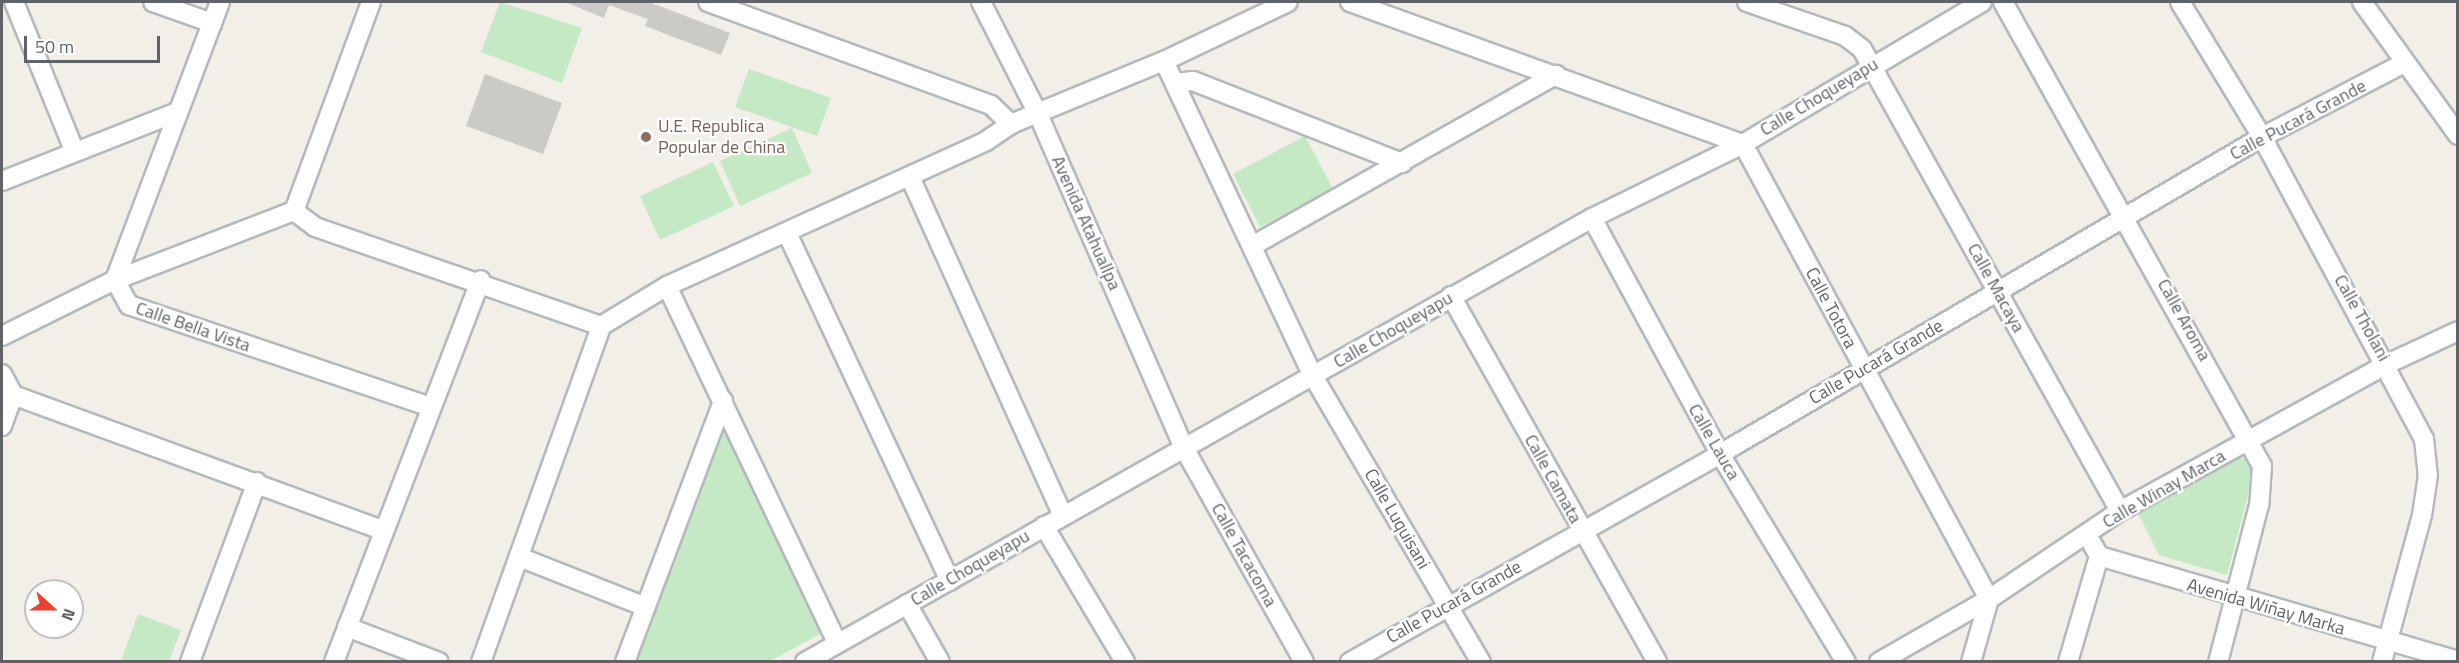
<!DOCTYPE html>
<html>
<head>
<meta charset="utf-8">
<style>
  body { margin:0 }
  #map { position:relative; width:2459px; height:663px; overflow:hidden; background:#f1efe8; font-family:"Titillium Web",sans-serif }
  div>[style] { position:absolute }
  .green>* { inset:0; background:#c5e8c5 }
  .building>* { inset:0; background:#cccac5 }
  .roads { filter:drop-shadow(2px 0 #b5b8bc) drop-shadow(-2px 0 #b5b8bc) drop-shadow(0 2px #b5b8bc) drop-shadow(0 -2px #b5b8bc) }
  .minor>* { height:18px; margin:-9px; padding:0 9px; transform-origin:9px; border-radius:9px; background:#fff }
  .dots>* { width:16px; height:16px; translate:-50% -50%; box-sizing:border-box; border:3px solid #fff; border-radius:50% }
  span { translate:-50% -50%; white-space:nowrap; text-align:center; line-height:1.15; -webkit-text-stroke:4.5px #fff; paint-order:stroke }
  .street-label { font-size:18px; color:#5f6368 }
  .education-label { font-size:18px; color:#785e54 }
  .left { translate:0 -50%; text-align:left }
  .frame { position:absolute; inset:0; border:3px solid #5f6368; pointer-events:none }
  .north { position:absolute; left:24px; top:579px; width:60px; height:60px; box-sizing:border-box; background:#fff; border:2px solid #bfc1c3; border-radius:50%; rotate:111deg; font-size:16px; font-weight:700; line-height:24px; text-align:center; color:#5f6368 }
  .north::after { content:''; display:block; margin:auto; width:21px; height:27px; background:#ea4335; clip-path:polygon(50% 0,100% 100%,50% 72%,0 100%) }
  .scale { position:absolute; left:24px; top:36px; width:136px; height:27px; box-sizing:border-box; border:3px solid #5f6368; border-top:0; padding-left:8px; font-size:18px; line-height:21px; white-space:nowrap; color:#5f6368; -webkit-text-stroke:4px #fff; paint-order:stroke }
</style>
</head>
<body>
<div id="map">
  <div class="green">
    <i style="clip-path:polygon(500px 2px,582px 28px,562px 83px,481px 52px)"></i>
    <i style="clip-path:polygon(749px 69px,831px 98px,817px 136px,735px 107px)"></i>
    <i style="clip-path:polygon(792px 128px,812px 173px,740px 206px,720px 161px)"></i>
    <i style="clip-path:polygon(1305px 136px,1333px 189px,1260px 227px,1233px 174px)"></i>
    <i style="clip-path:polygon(713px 162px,734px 206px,660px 240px,640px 196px)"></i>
    <i style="clip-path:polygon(723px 430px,822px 633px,770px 661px,635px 662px)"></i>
    <i style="clip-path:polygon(2239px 457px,2248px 461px,2253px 476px,2227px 575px,2159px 555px,2137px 511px)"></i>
    <i style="clip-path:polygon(138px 614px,181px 630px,169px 661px,121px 661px)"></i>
  </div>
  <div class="building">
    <i style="clip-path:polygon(565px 2px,649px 2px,730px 33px,721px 55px,645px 26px,648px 19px,609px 5px,604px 18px)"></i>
    <i style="clip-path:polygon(485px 74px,562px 103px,543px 154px,466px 126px)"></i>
  </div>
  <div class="roads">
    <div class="minor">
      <i style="left:14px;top:2px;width:160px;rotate:67.9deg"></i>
      <i style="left:153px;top:2px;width:63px;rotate:19.6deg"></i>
      <i style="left:220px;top:2px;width:297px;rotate:110.7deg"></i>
      <i style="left:115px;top:280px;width:29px;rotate:61deg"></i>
      <i style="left:129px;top:305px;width:318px;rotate:18.7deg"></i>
      <i style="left:371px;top:2px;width:223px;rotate:110.2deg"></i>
      <i style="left:294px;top:211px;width:26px;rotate:37deg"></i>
      <i style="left:315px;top:227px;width:303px;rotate:19.1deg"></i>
      <i style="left:708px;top:2px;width:301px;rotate:20deg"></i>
      <i style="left:991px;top:105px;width:28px;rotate:44deg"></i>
      <i style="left:981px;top:2px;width:126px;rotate:63deg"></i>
      <i style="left:1038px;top:114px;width:365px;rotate:66.4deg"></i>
      <i style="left:1184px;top:448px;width:245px;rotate:60.7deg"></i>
      <i style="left:1350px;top:2px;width:418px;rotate:19.9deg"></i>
      <i style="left:1743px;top:144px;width:517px;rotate:61.6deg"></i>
      <i style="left:1989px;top:599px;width:66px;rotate:105.9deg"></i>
      <i style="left:1747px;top:2px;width:104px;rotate:19.1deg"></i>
      <i style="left:1845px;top:36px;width:21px;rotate:37deg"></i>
      <i style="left:1862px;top:49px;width:529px;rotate:60.82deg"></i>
      <i style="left:2003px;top:2px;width:531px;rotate:60.83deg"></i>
      <i style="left:2262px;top:466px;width:39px;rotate:94deg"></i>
      <i style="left:2259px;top:505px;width:162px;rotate:104.6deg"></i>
      <i style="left:2180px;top:2px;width:158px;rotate:58.7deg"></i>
      <i style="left:2262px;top:137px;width:343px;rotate:61.8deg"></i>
      <i style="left:2424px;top:439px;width:36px;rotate:84deg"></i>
      <i style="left:2428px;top:475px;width:40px;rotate:98.5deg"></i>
      <i style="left:2422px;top:515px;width:152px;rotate:105.2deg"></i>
      <i style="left:2362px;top:2px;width:164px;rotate:54.2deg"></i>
      <i style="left:1164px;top:61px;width:348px;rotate:64.7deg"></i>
      <i style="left:1313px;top:376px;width:332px;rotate:59.6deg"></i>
      <i style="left:1176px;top:83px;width:17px;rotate:-7deg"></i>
      <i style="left:1193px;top:81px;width:225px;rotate:21.4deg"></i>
      <i style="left:910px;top:177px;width:370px;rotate:65.7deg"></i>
      <i style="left:2px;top:181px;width:188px;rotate:-21.5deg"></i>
      <i style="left:1592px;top:218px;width:268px;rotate:61.5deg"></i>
      <i style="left:1720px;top:454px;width:243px;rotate:58.8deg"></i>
      <i style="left:787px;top:233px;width:384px;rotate:64.9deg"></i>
      <i style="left:1252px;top:246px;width:349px;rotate:-29.4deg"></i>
      <i style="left:667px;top:286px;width:395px;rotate:64.5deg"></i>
      <i style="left:1451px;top:296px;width:420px;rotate:60.6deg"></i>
      <i style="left:2px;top:336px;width:126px;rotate:-26.4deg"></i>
      <i style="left:115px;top:280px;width:192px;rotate:-21.1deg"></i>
      <i style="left:2px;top:374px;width:24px;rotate:62deg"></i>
      <i style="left:13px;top:395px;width:393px;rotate:20.1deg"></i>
      <i style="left:2px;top:426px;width:33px;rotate:-70deg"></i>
      <i style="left:1044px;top:526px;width:158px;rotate:59.2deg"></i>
      <i style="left:2087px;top:535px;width:24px;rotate:60deg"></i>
      <i style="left:2099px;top:556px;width:374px;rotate:16.3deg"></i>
      <i style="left:519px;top:557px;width:136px;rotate:21.5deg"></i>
      <i style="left:907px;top:604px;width:67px;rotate:60.4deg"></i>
      <i style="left:347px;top:627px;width:98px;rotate:20.8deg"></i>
      <i style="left:190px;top:662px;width:192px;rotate:-69.6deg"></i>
      <i style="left:334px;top:662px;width:409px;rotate:-69deg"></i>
      <i style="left:481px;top:662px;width:357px;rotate:-70.3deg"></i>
      <i style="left:601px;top:326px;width:77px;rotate:-31.2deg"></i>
      <i style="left:667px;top:286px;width:350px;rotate:-24.4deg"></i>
      <i style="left:986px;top:141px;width:30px;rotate:-34deg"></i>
      <i style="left:1011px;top:124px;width:165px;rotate:-22.4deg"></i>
      <i style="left:1164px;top:61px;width:137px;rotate:-25.4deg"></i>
      <i style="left:625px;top:662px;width:279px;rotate:-69.4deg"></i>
      <i style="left:805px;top:662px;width:904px;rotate:-29.43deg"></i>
      <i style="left:1592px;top:218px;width:168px;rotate:-26.1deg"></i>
      <i style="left:1743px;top:144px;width:278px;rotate:-30.7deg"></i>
      <i style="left:1350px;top:662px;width:424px;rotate:-29.3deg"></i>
      <i style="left:1720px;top:454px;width:628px;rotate:-30.32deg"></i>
      <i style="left:2262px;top:137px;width:160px;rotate:-27.5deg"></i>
      <i style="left:1879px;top:662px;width:127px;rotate:-29.8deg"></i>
      <i style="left:1989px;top:599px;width:158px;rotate:-33.9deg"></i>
      <i style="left:2120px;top:511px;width:305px;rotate:-28.8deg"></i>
      <i style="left:2387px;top:364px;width:78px;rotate:-24.9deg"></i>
      <i style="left:2068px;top:662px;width:110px;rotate:-73.7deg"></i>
    </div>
  </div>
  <div class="dots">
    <i style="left:646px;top:137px;background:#8d6e63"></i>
  </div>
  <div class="street-label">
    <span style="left:1819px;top:97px;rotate:-31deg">Calle Choqueyapu</span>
    <span style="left:2298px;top:120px;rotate:-28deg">Calle Pucará Grande</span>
    <span style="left:1086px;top:223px;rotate:66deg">Avenida Atahuallpa</span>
    <span style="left:1996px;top:288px;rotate:61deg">Calle Macaya</span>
    <span style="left:1831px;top:308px;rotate:62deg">Calle Totora</span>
    <span style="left:2362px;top:318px;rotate:61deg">Calle Tholani</span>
    <span style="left:2184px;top:320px;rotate:61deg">Calle Aroma</span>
    <span style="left:193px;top:327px;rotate:19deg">Calle Bella Vista</span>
    <span style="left:1393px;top:330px;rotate:-30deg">Calle Choqueyapu</span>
    <span style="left:1876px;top:362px;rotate:-30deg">Calle Pucará Grande</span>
    <span style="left:1714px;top:442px;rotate:60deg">Calle Lauca</span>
    <span style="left:1553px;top:479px;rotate:61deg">Calle Camata</span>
    <span style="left:2164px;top:489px;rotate:-30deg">Calle Winay Marca</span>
    <span style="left:1397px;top:519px;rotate:60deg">Calle Luquisani</span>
    <span style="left:1244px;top:555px;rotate:61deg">Calle Tacacoma</span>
    <span style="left:970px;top:568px;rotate:-30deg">Calle Choqueyapu</span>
    <span style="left:1454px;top:602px;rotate:-29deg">Calle Pucará Grande</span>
    <span style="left:2266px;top:607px;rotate:16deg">Avenida Wiñay Marka</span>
  </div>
  <div class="education-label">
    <span class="left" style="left:658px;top:137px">U.E. Republica<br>Popular de China</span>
  </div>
  <div class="frame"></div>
  <div class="north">N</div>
  <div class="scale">50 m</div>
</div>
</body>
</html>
